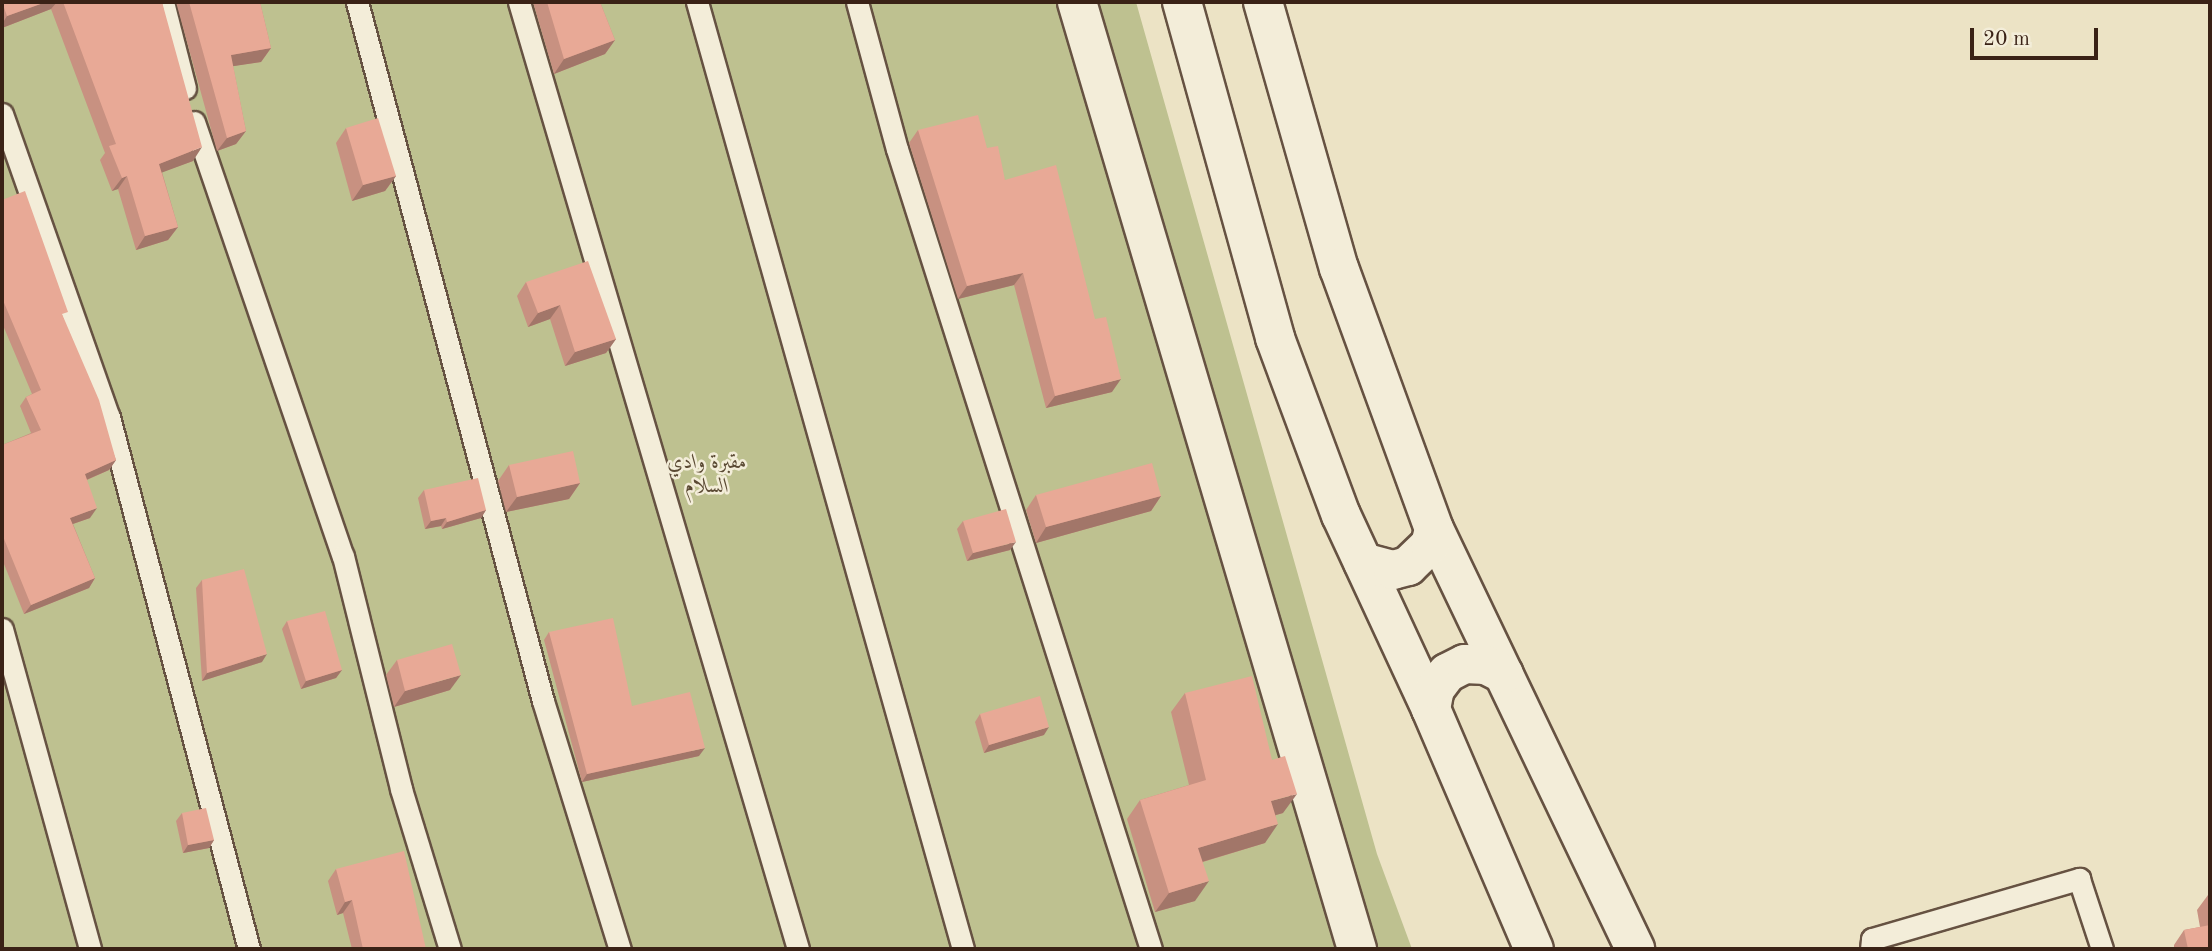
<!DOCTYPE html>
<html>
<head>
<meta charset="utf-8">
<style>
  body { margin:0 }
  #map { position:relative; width:2212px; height:951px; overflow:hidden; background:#ece3c5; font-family:"Old Standard TT",Amiri,serif }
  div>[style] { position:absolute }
  .green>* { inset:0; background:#bec190 }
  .roads { filter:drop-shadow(2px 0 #665242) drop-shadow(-2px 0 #665242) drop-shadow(0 2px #665242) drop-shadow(0 -2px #665242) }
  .service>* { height:21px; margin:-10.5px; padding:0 10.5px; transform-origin:10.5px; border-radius:10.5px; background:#f3edd9 }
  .minor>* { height:38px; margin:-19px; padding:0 19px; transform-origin:19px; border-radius:19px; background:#f3edd9 }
  .secondary>* { height:38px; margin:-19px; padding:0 19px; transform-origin:19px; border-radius:19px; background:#f3edd9 }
  .wall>* { inset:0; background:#c89181 }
  .shaded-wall>* { inset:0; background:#a27669 }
  .building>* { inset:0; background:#e8a996 }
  span { translate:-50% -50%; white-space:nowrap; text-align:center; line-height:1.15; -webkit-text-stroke:5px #f3edd9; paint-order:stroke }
  .park-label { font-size:21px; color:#5b4a34; font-style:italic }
  .frame { position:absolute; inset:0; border:4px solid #3a2216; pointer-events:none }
  .scale { position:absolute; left:1970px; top:28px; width:128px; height:32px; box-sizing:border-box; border:4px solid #3a2216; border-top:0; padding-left:9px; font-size:21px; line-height:24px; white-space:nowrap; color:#3a2216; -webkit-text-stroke:5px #f3edd9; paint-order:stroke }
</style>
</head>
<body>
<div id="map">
  <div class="green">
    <i style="clip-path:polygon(2px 2px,1136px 2px,1377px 854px,1412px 949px,2px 949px)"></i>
  </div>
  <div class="roads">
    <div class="service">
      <i style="left:163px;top:2px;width:89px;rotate:75.7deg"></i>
      <i style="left:357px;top:2px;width:723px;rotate:75.1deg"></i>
      <i style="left:543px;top:701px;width:260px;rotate:72.8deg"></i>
      <i style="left:519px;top:2px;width:987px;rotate:73.58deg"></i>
      <i style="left:697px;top:2px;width:984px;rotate:74.31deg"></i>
      <i style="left:857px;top:2px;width:152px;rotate:74.8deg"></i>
      <i style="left:897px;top:149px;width:839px;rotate:72.39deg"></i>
      <i style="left:2px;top:114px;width:321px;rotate:70.6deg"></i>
      <i style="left:109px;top:417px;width:550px;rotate:75.26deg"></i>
      <i style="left:194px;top:122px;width:459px;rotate:71.1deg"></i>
      <i style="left:343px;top:556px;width:240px;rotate:76deg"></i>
      <i style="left:401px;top:789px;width:167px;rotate:73deg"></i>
      <i style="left:2px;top:629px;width:332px;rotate:74.6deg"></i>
      <i style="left:1871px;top:949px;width:10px;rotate:-84deg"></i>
      <i style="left:1872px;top:939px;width:216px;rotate:-16.2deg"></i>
      <i style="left:2079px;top:879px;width:74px;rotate:71.8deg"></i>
    </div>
    <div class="minor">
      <i style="left:1077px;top:2px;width:988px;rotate:73.53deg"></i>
    </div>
    <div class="secondary">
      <i style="left:1182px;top:2px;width:349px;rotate:74.5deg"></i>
      <i style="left:1275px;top:338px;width:189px;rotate:69.6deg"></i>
      <i style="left:1341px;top:515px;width:214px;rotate:65.1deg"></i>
      <i style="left:1431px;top:709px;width:261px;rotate:66.8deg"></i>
      <i style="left:1263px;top:2px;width:277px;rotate:74.1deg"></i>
      <i style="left:1339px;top:268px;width:278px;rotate:70deg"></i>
      <i style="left:1434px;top:529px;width:466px;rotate:64.4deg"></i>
      <i style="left:1363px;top:562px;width:31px;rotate:15deg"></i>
      <i style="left:1393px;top:570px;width:16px;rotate:-15deg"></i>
      <i style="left:1408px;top:566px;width:30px;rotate:-44deg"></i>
      <i style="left:1430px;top:545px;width:16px;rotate:-76deg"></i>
      <i style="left:1431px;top:709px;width:20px;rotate:-79deg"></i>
      <i style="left:1435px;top:689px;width:20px;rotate:-53deg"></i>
      <i style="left:1447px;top:673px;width:20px;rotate:-27deg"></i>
      <i style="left:1465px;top:664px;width:21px;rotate:3deg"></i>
      <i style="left:1486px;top:665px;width:20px;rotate:27deg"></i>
    </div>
  </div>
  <div class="wall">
    <i style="clip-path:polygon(2px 2px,162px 2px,193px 161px,162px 172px,178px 227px,168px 240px,136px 250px,118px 189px,112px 191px,100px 160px,105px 153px,51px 9px,2px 28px)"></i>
    <i style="clip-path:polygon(176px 2px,260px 2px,271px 48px,261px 62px,233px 66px,246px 131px,236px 144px,217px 151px)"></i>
    <i style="clip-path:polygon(533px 2px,600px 2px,615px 40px,605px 54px,554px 74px)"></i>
    <i style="clip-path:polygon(346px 128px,396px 176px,385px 191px,352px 201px,336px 143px)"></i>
    <i style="clip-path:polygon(918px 130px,987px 148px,1005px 180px,1112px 392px,1046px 408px,1014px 285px,958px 299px,909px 143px)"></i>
    <i style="clip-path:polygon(2px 200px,63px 318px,116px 460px,109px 470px,87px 480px,90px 518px,73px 524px,95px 578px,89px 588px,24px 614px,2px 559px,2px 445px,31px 433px,20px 406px,26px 397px,32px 394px,2px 323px)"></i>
    <i style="clip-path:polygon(526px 282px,616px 339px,606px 353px,565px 366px,550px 319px,528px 327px,517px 296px)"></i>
    <i style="clip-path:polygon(509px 465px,580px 483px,569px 499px,506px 512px,498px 481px)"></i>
    <i style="clip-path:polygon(424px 490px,486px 510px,481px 518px,442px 529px,441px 526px,425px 529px,418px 498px)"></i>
    <i style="clip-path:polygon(1036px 495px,1161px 496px,1151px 511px,1036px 543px,1026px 510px)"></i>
    <i style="clip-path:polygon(963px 521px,1010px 550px,967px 561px,957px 529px)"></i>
    <i style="clip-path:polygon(202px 580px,262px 662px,202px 681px,196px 588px)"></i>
    <i style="clip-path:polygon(287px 621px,342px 670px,336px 678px,301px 689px,282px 629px)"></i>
    <i style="clip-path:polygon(549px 632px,632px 706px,699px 756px,582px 782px,544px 640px)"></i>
    <i style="clip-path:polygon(397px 660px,450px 690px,394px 707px,386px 675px)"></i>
    <i style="clip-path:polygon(1185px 693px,1283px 813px,1276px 815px,1265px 843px,1203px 862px,1195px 901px,1155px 912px,1127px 819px,1140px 800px,1189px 785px,1171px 712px)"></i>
    <i style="clip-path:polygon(980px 714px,1044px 735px,984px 753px,975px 722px)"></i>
    <i style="clip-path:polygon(182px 813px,214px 840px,209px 848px,183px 853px,176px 821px)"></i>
    <i style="clip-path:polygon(336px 869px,426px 949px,352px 949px,343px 913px,337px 915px,328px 881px)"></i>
    <i style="clip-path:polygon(2208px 895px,2210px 895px,2210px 949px,2174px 949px,2174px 945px,2184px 930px,2200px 927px,2197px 910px)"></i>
  </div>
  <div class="shaded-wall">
    <i style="clip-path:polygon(46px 2px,57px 2px,51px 9px,2px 28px,2px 24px,7px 16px)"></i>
    <i style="clip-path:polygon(615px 40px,605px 54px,554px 74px,564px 59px)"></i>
    <i style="clip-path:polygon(271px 48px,261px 62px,221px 68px,231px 55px)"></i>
    <i style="clip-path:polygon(246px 131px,236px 144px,217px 151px,227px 138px)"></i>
    <i style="clip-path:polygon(202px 147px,193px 161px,150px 177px,159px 164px)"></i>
    <i style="clip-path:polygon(127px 176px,118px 189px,112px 191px,122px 178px)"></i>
    <i style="clip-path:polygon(396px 176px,385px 191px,352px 201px,363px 185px)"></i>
    <i style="clip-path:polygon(178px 227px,168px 240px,136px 250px,145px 236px)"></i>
    <i style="clip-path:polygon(1023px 273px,1014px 285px,958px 299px,967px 286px)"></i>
    <i style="clip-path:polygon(560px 305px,550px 319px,528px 327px,538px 313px)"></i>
    <i style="clip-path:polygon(616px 339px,606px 353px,565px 366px,575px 352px)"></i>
    <i style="clip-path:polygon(1121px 379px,1112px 392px,1046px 408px,1055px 396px)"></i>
    <i style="clip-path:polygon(116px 460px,109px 470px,79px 483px,85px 474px)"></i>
    <i style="clip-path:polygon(580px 483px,569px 499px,506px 512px,517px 497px)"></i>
    <i style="clip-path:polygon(1161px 496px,1151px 511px,1036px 543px,1046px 527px)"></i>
    <i style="clip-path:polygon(97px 508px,90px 518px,64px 527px,70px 518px)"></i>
    <i style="clip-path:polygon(486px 510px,481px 518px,442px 529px,447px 522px)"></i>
    <i style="clip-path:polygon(446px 518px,441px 526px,425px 529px,431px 521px)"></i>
    <i style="clip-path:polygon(1016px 542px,1010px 550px,967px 561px,973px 553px)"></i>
    <i style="clip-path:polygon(95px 578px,89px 588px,24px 614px,31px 605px)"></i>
    <i style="clip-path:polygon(267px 654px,262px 662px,202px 681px,207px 673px)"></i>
    <i style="clip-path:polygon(342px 670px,336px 678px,301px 689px,306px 681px)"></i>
    <i style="clip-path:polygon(461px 675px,450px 690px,394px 707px,405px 691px)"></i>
    <i style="clip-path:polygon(1049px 727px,1044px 735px,984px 753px,989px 745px)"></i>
    <i style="clip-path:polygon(705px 748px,699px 756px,582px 782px,587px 774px)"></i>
    <i style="clip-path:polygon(1297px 794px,1283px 813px,1258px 820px,1271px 801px)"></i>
    <i style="clip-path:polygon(1278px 824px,1265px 843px,1185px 867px,1198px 848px)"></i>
    <i style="clip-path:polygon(214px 840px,209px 848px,183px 853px,188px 845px)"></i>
    <i style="clip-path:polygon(1209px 881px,1195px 901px,1155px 912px,1169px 893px)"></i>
    <i style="clip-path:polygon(352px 900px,343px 913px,337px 915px,345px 902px)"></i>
  </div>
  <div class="building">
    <i style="clip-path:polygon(2px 2px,46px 2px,7px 16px)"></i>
    <i style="clip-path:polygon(63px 2px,162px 2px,202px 147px,159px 164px,178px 227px,145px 236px,127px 176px,122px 178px,109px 146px,116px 144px)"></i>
    <i style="clip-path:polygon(189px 2px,260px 2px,271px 48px,231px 55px,246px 131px,227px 138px)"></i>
    <i style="clip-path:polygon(547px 2px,600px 2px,615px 40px,564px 59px)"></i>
    <i style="clip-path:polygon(978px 115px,987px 148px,998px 146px,1005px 180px,1056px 165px,1095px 319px,1106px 317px,1121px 379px,1055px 396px,1023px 273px,967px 286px,918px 130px)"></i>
    <i style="clip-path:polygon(378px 118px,396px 176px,363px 185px,346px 128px)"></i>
    <i style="clip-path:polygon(25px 191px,68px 312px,62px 314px,99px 400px,116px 460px,85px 474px,97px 508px,70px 518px,95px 578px,31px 605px,2px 534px,2px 445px,41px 430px,26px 397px,41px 390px,2px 298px,2px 200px)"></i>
    <i style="clip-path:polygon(588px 261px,616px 339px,575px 352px,560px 305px,538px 313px,526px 282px)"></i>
    <i style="clip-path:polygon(573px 451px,580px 483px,517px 497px,509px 465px)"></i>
    <i style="clip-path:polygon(1152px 463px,1161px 496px,1046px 527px,1036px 495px)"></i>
    <i style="clip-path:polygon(478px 478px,486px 510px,447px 522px,446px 518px,431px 521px,424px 490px)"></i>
    <i style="clip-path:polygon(1006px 509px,1016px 542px,973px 553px,963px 521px)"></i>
    <i style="clip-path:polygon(244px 569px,267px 654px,207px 673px,202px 580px)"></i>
    <i style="clip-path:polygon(325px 611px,342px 670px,306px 681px,287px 621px)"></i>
    <i style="clip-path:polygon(613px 618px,632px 706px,690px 692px,705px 748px,587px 774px,549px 632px)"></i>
    <i style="clip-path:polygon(452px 644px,461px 675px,405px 691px,397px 660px)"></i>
    <i style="clip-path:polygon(1252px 676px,1272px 760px,1285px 756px,1297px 794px,1271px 801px,1278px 824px,1198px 848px,1209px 881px,1169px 893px,1140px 800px,1206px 780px,1185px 693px)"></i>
    <i style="clip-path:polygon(1040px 696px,1049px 727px,989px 745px,980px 714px)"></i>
    <i style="clip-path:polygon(206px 808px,214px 840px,188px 845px,182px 813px)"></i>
    <i style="clip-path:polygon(404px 851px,426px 949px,363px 949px,352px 900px,345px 902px,336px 869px)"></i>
    <i style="clip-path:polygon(2208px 895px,2210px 895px,2210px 909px)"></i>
    <i style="clip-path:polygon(2210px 925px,2210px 949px,2188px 949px,2184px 930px)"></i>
  </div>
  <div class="park-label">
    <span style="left:707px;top:475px">مقبرة وادي<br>السلام</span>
  </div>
  <div class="frame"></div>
  <div class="scale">20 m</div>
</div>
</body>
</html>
